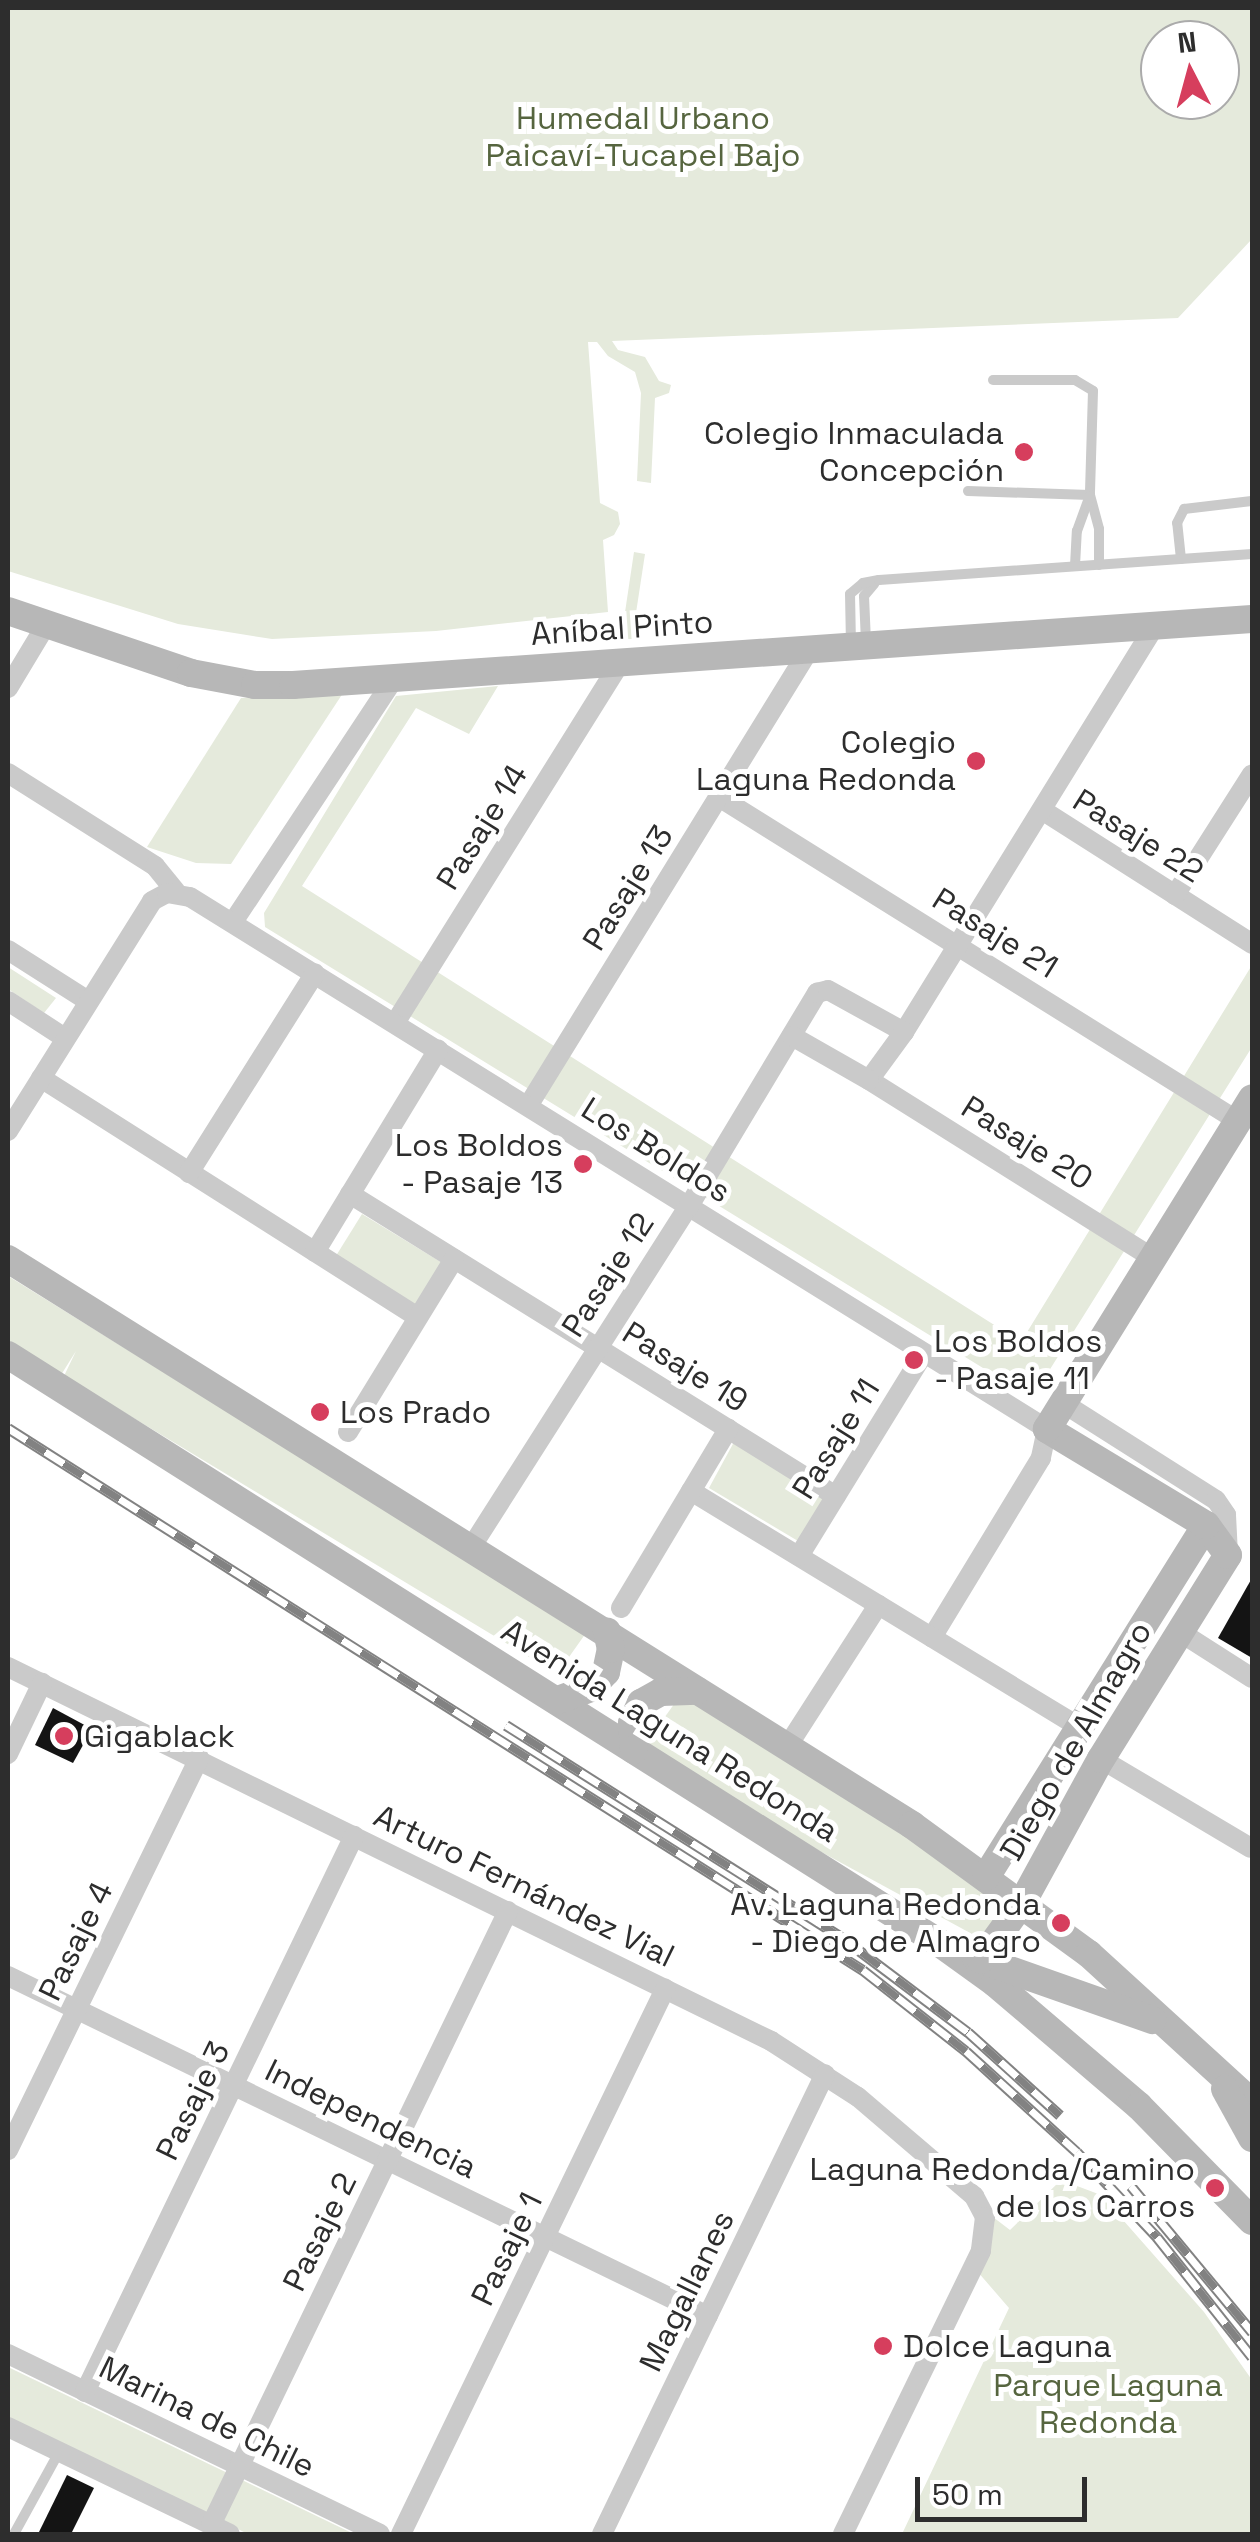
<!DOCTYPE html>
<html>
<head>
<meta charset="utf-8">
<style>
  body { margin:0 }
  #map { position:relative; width:1260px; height:2542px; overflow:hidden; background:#fff; font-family:"Space Grotesk",sans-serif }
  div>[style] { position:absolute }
  .green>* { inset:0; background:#e5eadc }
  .building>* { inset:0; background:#141414 }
  .lane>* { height:10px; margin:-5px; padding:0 5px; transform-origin:5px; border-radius:5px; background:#cacaca }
  .street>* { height:20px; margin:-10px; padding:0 10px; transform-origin:10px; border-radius:10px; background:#cacaca }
  .secondary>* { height:28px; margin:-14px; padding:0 14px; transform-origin:14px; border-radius:14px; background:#b7b7b7 }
  .rail>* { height:11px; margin-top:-5.5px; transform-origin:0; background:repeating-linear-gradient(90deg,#fff 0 22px,#828282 0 44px); box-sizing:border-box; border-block:2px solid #828282 }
  .dots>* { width:28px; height:28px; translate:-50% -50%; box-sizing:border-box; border:5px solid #fff; border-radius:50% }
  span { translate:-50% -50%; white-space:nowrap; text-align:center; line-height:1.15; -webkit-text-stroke:10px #fff; paint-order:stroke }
  .park-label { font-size:32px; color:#56653f }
  .poi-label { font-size:32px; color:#2d2d2d }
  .right { translate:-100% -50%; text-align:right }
  .left { translate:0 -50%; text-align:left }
  .street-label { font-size:32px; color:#2d2d2d }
  .frame { position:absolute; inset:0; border:10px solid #2d2d2d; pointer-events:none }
  .north { position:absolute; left:1140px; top:20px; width:100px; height:100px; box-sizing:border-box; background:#fff; border:2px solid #ababab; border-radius:50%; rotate:354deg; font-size:28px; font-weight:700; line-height:40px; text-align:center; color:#2d2d2d }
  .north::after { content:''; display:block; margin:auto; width:35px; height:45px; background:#d63e5d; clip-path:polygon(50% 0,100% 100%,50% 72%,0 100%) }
  .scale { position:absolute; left:915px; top:2477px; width:172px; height:45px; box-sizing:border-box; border:5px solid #2d2d2d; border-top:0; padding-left:12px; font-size:30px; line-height:35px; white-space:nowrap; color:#2d2d2d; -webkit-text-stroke:8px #fff; paint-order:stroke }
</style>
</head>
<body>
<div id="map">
  <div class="green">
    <i style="clip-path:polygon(evenodd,8px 8px,1252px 8px,1252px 239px,1178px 318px,612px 341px,618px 350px,645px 357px,659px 381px,671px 385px,669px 393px,655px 398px,651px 483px,637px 481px,641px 393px,635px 372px,608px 356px,597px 342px,588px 342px,600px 503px,618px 512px,620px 524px,614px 535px,603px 540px,608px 612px,436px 631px,272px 639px,178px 624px,8px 571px,8px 8px,1160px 40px,1220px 40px,1220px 100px,1160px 100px,1160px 40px)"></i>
    <i style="clip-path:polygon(634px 552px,645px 554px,632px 639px,621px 639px)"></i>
    <i style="clip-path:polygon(498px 686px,469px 734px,416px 708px,302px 886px,1021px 1342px,1252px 965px,1252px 1047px,1032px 1398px,265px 927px,264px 913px,396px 696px)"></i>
    <i style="clip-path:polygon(343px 693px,231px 864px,196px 863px,147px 847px,241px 698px)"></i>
    <i style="clip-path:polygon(8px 967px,56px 998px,44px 1013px,8px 989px)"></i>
    <i style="clip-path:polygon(362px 1214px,449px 1267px,420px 1313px,334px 1259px)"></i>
    <i style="clip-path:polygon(8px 1276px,586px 1633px,557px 1674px,64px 1376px,76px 1351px,61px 1375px,8px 1341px)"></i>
    <i style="clip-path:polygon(734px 1442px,825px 1498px,798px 1541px,709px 1488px)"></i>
    <i style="clip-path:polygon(682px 1693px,954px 1866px,1007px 1909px,990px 1933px,972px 1934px,639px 1753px)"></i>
    <i style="clip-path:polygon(1061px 2180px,1101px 2195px,1204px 2312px,1252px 2380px,1252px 2534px,902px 2534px,1009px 2308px,977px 2271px,989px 2214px,1010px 2230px)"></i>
    <i style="clip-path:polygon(8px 2367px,354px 2534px,248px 2534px,8px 2418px)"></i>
  </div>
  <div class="building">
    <i style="clip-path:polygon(1252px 1578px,1252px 1658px,1218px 1638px)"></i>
    <i style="clip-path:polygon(53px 1708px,92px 1729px,73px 1763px,35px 1745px)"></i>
    <i style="clip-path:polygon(67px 2475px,94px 2488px,71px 2534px,38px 2534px)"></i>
  </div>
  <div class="lane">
    <i style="left:993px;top:380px;width:82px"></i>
    <i style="left:1075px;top:380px;width:21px;rotate:31deg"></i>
    <i style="left:1093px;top:391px;width:104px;rotate:91.7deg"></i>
    <i style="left:1090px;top:495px;width:35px;rotate:75deg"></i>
    <i style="left:1099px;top:529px;width:36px;rotate:90deg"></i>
    <i style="left:968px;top:491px;width:122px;rotate:1.9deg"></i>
    <i style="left:1181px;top:559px;width:36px;rotate:-96deg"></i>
    <i style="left:1177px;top:523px;width:16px;rotate:-63deg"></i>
    <i style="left:1184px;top:509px;width:68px;rotate:-6.7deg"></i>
    <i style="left:1075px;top:566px;width:35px;rotate:-87deg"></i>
    <i style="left:1077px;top:531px;width:37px;rotate:-70deg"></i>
    <i style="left:866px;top:642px;width:46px;rotate:-92.5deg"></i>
    <i style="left:864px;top:596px;width:16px;rotate:-50deg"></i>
    <i style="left:851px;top:645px;width:51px;rotate:-91.1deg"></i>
    <i style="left:850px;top:594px;width:17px;rotate:-40deg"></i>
    <i style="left:863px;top:583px;width:16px;rotate:-11deg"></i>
    <i style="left:879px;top:580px;width:374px;rotate:-4deg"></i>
    <i style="left:14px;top:2534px;width:94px;rotate:-61.2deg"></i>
  </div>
  <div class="street">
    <i style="left:8px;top:688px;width:74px;rotate:-58.9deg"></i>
    <i style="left:8px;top:773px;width:174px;rotate:32.3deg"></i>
    <i style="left:155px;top:866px;width:33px;rotate:51deg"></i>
    <i style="left:719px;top:797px;width:612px;rotate:31.98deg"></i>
    <i style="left:1042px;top:810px;width:249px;rotate:32.5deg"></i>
    <i style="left:1175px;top:895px;width:143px;rotate:-57.5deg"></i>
    <i style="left:233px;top:922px;width:291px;rotate:-56.5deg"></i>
    <i style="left:8px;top:950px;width:95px;rotate:32.5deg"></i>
    <i style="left:8px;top:1001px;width:68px;rotate:33deg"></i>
    <i style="left:395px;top:1023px;width:425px;rotate:-58deg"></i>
    <i style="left:904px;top:1032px;width:477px;rotate:-58.3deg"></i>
    <i style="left:41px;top:1078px;width:446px;rotate:32.4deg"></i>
    <i style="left:869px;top:1080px;width:335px;rotate:32.1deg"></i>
    <i style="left:528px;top:1106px;width:536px;rotate:-58.36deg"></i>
    <i style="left:8px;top:1131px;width:271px;rotate:-57.9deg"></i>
    <i style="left:152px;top:901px;width:17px;rotate:-28deg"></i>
    <i style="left:167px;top:893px;width:23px;rotate:10deg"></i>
    <i style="left:190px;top:897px;width:1009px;rotate:31.83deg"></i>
    <i style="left:1047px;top:1429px;width:30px;rotate:102deg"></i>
    <i style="left:1041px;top:1458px;width:210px;rotate:121.3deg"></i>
    <i style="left:189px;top:1173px;width:236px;rotate:-57.8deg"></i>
    <i style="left:350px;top:1194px;width:572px;rotate:31.86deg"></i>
    <i style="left:315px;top:1252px;width:237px;rotate:-58.7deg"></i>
    <i style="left:1063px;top:1403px;width:181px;rotate:32.4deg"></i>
    <i style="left:1216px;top:1500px;width:18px;rotate:56deg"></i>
    <i style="left:1226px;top:1515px;width:40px;rotate:87.1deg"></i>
    <i style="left:348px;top:1432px;width:203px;rotate:-58.5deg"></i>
    <i style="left:691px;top:1491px;width:456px;rotate:31.3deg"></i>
    <i style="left:472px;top:1546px;width:403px;rotate:-57.5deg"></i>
    <i style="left:689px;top:1206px;width:249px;rotate:-59deg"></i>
    <i style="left:817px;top:993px;width:11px;rotate:-15deg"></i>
    <i style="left:828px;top:990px;width:87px;rotate:28.9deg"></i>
    <i style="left:904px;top:1032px;width:59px;rotate:126.1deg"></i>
    <i style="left:869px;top:1080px;width:89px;rotate:-150.3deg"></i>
    <i style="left:799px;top:1556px;width:238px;rotate:-58.4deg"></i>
    <i style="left:621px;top:1608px;width:209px;rotate:-59.1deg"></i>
    <i style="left:1180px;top:1632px;width:85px;rotate:32.6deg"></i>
    <i style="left:8px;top:1667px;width:850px;rotate:26.11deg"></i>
    <i style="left:771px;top:2041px;width:103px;rotate:32.8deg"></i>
    <i style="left:858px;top:2097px;width:153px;rotate:40.5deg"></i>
    <i style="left:974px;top:2196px;width:24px;rotate:62deg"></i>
    <i style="left:985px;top:2217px;width:34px;rotate:97deg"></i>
    <i style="left:981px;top:2251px;width:315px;rotate:116deg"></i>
    <i style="left:787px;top:1747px;width:169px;rotate:-57.3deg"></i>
    <i style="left:8px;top:1754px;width:79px;rotate:-64.4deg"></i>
    <i style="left:1101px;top:1759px;width:174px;rotate:30.7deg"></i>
    <i style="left:8px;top:1976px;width:778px;rotate:25.91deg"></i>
    <i style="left:8px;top:2150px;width:436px;rotate:-64deg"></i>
    <i style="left:8px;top:2354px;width:413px;rotate:25.8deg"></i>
    <i style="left:85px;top:2392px;width:618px;rotate:-64.18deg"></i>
    <i style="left:8px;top:2427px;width:246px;rotate:25.7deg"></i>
    <i style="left:211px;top:2525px;width:682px;rotate:-64.19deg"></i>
    <i style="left:401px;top:2534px;width:606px;rotate:-64.15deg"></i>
    <i style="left:602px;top:2534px;width:511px;rotate:-64.14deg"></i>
  </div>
  <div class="secondary">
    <i style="left:8px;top:611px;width:193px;rotate:18.7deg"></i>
    <i style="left:191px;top:673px;width:65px;rotate:10.6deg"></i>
    <i style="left:255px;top:685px;width:38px"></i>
    <i style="left:293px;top:685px;width:961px;rotate:-3.94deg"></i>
    <i style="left:8px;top:1259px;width:1067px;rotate:32.05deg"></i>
    <i style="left:912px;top:1825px;width:219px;rotate:36.1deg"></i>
    <i style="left:1089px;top:1954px;width:221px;rotate:42.4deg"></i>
    <i style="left:8px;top:1355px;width:1100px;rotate:32.26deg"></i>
    <i style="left:938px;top:1942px;width:70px;rotate:35.7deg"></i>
    <i style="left:995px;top:1983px;width:189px;rotate:40.5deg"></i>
    <i style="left:1139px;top:2106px;width:161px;rotate:45.5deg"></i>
    <i style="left:558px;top:1700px;width:35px;rotate:-20deg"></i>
    <i style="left:591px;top:1688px;width:22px;rotate:-47deg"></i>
    <i style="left:606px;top:1672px;width:24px;rotate:-78deg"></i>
    <i style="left:611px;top:1649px;width:18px;rotate:-103deg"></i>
    <i style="left:634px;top:1750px;width:27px;rotate:-94deg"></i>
    <i style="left:632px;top:1723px;width:22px;rotate:-66deg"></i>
    <i style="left:641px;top:1703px;width:23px;rotate:-29deg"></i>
    <i style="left:661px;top:1692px;width:36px;rotate:-2deg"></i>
    <i style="left:986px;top:1877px;width:415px;rotate:-58deg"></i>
    <i style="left:976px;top:1958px;width:187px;rotate:19.4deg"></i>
    <i style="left:981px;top:1960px;width:70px;rotate:-54.3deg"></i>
    <i style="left:1022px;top:1903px;width:164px;rotate:-61.3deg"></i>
    <i style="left:1101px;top:1759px;width:240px;rotate:-58.1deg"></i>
    <i style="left:1228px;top:1555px;width:37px;rotate:-126deg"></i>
    <i style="left:1206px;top:1525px;width:186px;rotate:-148.9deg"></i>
    <i style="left:1047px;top:1429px;width:389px;rotate:-58.2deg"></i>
    <i style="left:1225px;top:2089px;width:56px;rotate:61.1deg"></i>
  </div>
  <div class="rail">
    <i style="left:8px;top:1428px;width:1012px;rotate:32.37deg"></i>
    <i style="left:863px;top:1970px;width:131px;rotate:38.2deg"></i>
    <i style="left:966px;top:2051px;width:150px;rotate:42.3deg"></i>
    <i style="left:1077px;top:2152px;width:117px;rotate:46.7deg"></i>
    <i style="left:1157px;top:2237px;width:153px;rotate:51.6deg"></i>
    <i style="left:506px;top:1725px;width:400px;rotate:32.3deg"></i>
    <i style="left:844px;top:1939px;width:155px;rotate:36.9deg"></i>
    <i style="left:968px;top:2032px;width:124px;rotate:42.1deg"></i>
    <i style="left:1131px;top:2186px;width:190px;rotate:50.3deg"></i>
  </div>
  <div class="dots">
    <i style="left:1024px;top:452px;background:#d63e5d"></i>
    <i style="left:976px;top:761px;background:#d63e5d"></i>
    <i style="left:583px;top:1164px;background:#d63e5d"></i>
    <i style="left:914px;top:1360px;background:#d63e5d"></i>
    <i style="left:320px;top:1412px;background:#d63e5d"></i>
    <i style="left:64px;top:1736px;background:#d63e5d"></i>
    <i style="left:1061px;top:1923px;background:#d63e5d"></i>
    <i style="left:1215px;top:2188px;background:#d63e5d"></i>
    <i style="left:883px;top:2346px;background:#d63e5d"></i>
  </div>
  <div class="park-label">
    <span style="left:643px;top:137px">Humedal Urbano<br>Paicaví-Tucapel Bajo</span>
    <span style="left:1108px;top:2404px">Parque Laguna<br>Redonda</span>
  </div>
  <div class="poi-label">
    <span class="right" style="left:1004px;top:452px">Colegio Inmaculada<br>Concepción</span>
    <span class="right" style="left:956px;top:761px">Colegio<br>Laguna Redonda</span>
    <span class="right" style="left:563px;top:1164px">Los Boldos<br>- Pasaje 13</span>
    <span class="left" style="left:934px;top:1360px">Los Boldos<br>- Pasaje 11</span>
    <span class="left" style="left:340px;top:1412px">Los Prado</span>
    <span class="left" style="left:84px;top:1736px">Gigablack</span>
    <span class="right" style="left:1041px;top:1923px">Av. Laguna Redonda<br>- Diego de Almagro</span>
    <span class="right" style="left:1195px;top:2188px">Laguna Redonda/Camino<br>de los Carros</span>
    <span class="left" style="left:903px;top:2346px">Dolce Laguna</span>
  </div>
  <div class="street-label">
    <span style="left:622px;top:628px;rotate:-4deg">Aníbal Pinto</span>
    <span style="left:482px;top:827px;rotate:-58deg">Pasaje 14</span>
    <span style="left:1138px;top:836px;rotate:32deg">Pasaje 22</span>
    <span style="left:628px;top:888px;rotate:-58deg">Pasaje 13</span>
    <span style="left:995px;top:933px;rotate:32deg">Pasaje 21</span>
    <span style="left:1027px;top:1143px;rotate:32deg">Pasaje 20</span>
    <span style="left:656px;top:1150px;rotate:32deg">Los Boldos</span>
    <span style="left:608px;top:1275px;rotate:-57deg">Pasaje 12</span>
    <span style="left:685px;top:1367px;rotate:32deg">Pasaje 19</span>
    <span style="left:836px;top:1439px;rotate:-58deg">Pasaje 11</span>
    <span style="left:670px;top:1731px;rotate:32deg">Avenida Laguna Redonda</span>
    <span style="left:1076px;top:1741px;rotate:-60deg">Diego de Almagro</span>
    <span style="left:524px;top:1886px;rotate:26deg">Arturo Fernández Vial</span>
    <span style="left:76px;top:1941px;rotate:-64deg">Pasaje 4</span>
    <span style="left:193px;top:2101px;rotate:-64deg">Pasaje 3</span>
    <span style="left:371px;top:2119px;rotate:26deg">Independencia</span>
    <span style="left:320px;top:2232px;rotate:-64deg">Pasaje 2</span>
    <span style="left:507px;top:2249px;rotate:-64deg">Pasaje 1</span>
    <span style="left:687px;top:2291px;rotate:-64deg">Magallanes</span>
    <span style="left:207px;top:2417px;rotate:26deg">Marina de Chile</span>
  </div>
  <div class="frame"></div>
  <div class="north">N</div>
  <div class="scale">50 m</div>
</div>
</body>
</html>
